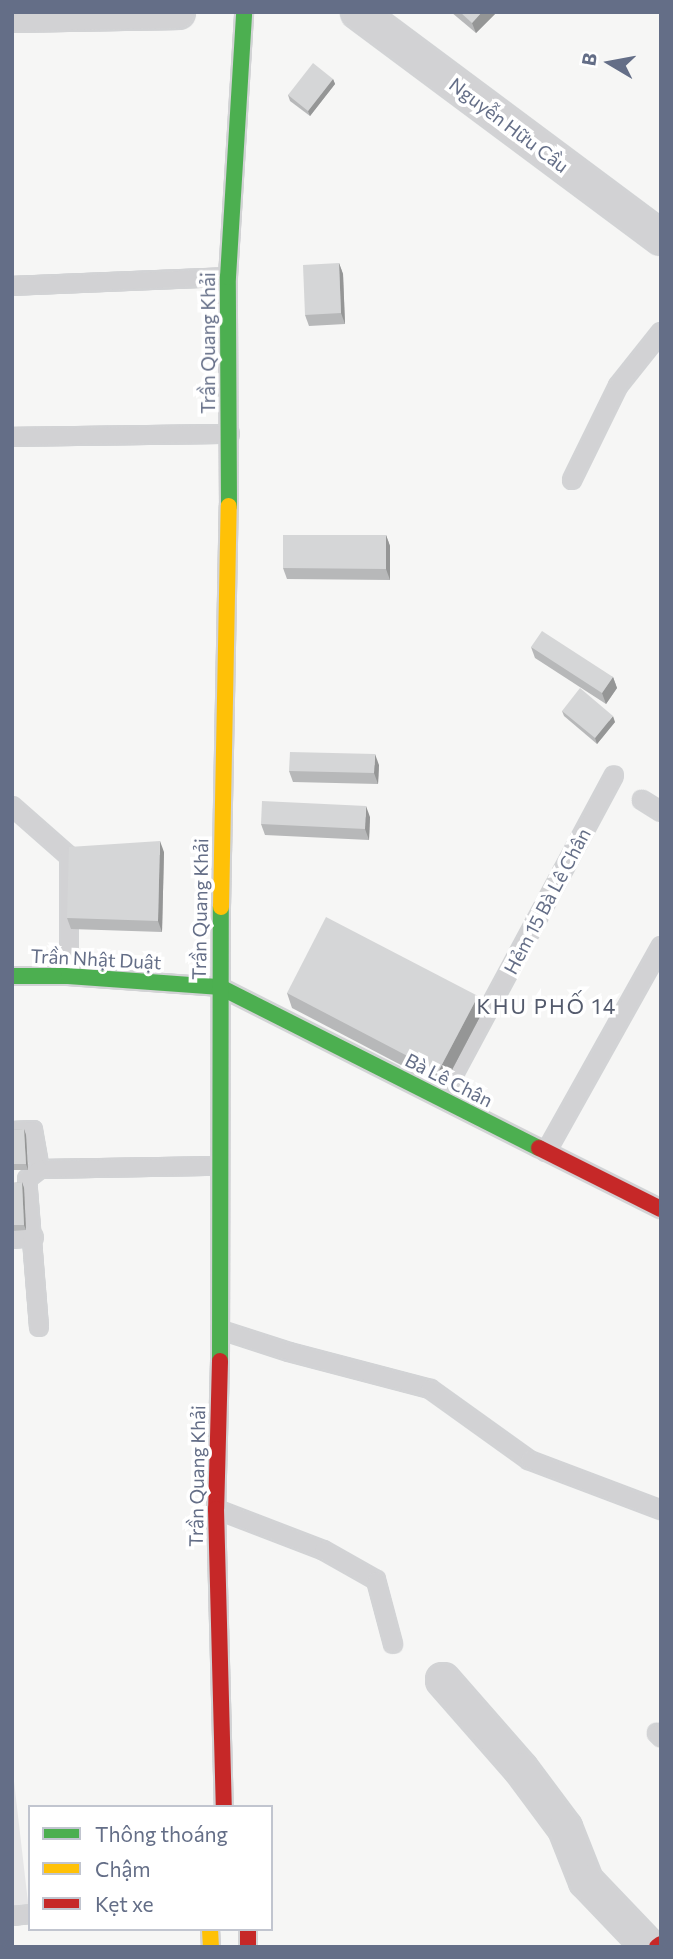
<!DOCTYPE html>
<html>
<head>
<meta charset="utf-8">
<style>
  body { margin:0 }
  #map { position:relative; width:673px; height:1959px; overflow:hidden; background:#f6f6f5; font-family:Commissioner,sans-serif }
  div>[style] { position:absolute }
  .built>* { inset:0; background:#e6e6e7 }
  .roads { filter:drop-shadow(2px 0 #d2d3d5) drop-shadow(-2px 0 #d2d3d5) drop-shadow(0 2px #d2d3d5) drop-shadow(0 -2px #d2d3d5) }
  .lane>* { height:16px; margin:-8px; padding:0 8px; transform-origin:8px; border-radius:8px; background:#d2d2d4 }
  .street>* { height:32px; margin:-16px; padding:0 16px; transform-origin:16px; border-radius:16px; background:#d2d2d4 }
  .fast>* { height:16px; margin:-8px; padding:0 8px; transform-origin:8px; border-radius:8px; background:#4caf50 }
  .slow>* { height:16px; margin:-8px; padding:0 8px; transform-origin:8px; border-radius:8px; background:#ffc107 }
  .jam>* { height:16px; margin:-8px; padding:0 8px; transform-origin:8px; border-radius:8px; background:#c62828 }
  .wall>* { inset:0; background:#b7b8b9 }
  .shaded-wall>* { inset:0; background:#959696 }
  .building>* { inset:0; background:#d5d6d7 }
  span { translate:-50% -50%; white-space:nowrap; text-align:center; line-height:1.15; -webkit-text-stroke:7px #fff; paint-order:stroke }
  .street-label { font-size:19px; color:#646e87 }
  .neighbourhood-label { font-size:21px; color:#535a6c; letter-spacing:2px }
  .frame { position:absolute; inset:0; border:14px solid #646e87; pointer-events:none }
  .legend { position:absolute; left:28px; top:1805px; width:245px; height:126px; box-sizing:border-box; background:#fff; border:2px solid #c1c5cf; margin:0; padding:9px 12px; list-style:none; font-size:21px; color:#646e87 }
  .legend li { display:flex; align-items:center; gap:14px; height:35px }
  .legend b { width:35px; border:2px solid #c1c5cf }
  .north { position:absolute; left:575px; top:28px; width:70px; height:70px; -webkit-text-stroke:5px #fff; paint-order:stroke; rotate:280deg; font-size:19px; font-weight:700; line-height:28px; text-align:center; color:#646e87 }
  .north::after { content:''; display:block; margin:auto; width:24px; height:32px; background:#646e87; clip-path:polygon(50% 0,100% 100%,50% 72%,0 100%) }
</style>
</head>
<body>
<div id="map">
  <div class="built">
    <i style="clip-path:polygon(12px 1764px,29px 1911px,12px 1913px)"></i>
  </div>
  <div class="roads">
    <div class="lane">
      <i style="left:12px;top:286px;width:216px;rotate:-2.4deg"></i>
      <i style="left:12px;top:437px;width:218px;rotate:-0.8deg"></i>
      <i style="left:572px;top:480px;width:105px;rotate:-63.9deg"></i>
      <i style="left:618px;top:386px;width:69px;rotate:-51.5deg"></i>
      <i style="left:642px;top:800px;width:22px;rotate:32deg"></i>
      <i style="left:12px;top:806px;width:76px;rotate:41.3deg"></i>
      <i style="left:69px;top:856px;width:120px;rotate:90deg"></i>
      <i style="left:441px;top:1098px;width:366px;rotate:-61.8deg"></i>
      <i style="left:12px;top:1131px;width:21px;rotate:-3deg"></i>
      <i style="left:33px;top:1130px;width:40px;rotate:80deg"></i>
      <i style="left:40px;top:1169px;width:179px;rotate:-1deg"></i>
      <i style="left:546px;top:1152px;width:236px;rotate:-60.8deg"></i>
      <i style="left:12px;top:1239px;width:22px;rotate:-5deg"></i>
      <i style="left:39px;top:1327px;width:148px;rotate:-94.6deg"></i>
      <i style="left:27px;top:1179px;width:16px;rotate:-38deg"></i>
      <i style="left:221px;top:1330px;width:71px;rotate:17.9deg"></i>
      <i style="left:289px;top:1352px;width:146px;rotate:14.7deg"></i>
      <i style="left:430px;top:1389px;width:122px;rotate:35.6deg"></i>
      <i style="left:529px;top:1460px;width:141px;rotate:20.7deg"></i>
      <i style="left:216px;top:1509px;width:115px;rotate:21deg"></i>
      <i style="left:323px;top:1550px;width:61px;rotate:29.5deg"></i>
      <i style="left:376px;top:1580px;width:66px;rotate:75.1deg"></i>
      <i style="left:657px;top:1733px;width:6px;rotate:45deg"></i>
      <i style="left:12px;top:1916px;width:18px;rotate:-6deg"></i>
    </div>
    <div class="street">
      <i style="left:358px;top:12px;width:378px;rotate:36.7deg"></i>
      <i style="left:12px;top:15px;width:166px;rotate:-1deg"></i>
      <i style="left:443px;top:1680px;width:118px;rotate:48.8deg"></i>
      <i style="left:521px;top:1769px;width:74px;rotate:53.3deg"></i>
      <i style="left:565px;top:1828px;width:57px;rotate:68.4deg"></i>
      <i style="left:586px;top:1881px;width:91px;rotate:46.3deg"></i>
    </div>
    <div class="fast">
      <i style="left:229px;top:506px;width:229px;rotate:-90.3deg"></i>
      <i style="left:228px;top:277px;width:265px;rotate:-86.5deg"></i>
      <i style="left:12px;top:976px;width:57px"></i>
      <i style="left:69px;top:976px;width:151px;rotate:4.2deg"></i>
      <i style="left:220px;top:987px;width:357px;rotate:26.8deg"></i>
      <i style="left:220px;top:1361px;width:454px;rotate:-89.9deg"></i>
    </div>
    <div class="slow">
      <i style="left:221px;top:907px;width:401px;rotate:-88.9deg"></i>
      <i style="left:210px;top:1929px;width:18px;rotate:87deg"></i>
    </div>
    <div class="jam">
      <i style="left:539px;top:1148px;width:136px;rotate:26.6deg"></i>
      <i style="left:220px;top:1361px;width:148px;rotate:91.5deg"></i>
      <i style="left:216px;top:1509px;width:298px;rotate:88.5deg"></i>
      <i style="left:248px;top:1929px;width:18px;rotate:90deg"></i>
      <i style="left:657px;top:1947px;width:5px;rotate:-37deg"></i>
    </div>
  </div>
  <div class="wall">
    <i style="clip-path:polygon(451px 12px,497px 12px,476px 33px)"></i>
    <i style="clip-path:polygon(333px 79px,335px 84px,310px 116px,290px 101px,288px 95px)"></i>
    <i style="clip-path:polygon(339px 263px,343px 274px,345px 324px,309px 326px,305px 315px)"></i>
    <i style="clip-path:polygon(386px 535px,390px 546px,390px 580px,287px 579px,283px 568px)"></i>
    <i style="clip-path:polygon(531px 647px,613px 677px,617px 688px,606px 704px,535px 658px)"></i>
    <i style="clip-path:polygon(562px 711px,615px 722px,597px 744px,564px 716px)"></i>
    <i style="clip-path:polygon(379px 765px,378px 784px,293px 782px,289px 771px)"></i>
    <i style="clip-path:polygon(370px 817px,369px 840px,265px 835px,261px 824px)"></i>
    <i style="clip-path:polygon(164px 852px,162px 932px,71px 929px,67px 918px)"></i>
    <i style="clip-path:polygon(287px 993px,478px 996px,483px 1011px,443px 1087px,292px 1008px)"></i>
    <i style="clip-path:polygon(24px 1129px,26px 1135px,28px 1170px,12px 1170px,12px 1130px)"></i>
    <i style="clip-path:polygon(22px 1182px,24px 1188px,26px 1230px,12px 1231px,12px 1183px)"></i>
  </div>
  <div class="shaded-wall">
    <i style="clip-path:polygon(482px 12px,497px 12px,476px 33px,472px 23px)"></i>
    <i style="clip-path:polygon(333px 79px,335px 84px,310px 116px,308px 111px)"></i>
    <i style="clip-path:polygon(339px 263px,343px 274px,345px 324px,341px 313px)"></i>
    <i style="clip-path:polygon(386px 535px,390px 546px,390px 580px,386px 569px)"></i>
    <i style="clip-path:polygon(613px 677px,617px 688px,606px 704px,602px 693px)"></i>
    <i style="clip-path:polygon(613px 716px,615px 722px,597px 744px,595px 738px)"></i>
    <i style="clip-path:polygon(375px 754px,379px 765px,378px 784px,374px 773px)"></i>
    <i style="clip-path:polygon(366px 806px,370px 817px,369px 840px,365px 829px)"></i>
    <i style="clip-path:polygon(160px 841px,164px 852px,162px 932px,158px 921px)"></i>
    <i style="clip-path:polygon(478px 996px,483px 1011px,443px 1087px,438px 1072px)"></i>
    <i style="clip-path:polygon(24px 1129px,26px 1135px,28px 1170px,26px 1164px)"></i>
    <i style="clip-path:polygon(22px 1182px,24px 1188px,26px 1230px,24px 1225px)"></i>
  </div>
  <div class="building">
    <i style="clip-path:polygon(460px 12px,482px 12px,472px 23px)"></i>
    <i style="clip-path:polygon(313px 63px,333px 79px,308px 111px,288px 95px)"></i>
    <i style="clip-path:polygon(339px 263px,341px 313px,305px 315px,303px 265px)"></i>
    <i style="clip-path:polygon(283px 535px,386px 535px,386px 569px,283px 568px)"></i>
    <i style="clip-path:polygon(542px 631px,613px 677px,602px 693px,531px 647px)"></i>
    <i style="clip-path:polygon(580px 688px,613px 716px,595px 738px,562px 711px)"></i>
    <i style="clip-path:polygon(290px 752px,375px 754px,374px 773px,289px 771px)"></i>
    <i style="clip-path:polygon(262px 801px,366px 806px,365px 829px,261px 824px)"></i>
    <i style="clip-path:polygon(160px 841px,158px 921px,67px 918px,69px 847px)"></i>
    <i style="clip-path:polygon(326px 917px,478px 996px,438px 1072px,287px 993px)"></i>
    <i style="clip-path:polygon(24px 1129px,26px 1164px,12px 1164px,12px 1130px)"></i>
    <i style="clip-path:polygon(22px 1182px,24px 1225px,12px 1225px,12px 1183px)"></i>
  </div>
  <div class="street-label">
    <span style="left:509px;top:125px;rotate:37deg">Nguyễn Hữu Cầu</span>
    <span style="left:208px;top:343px;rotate:-90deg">Trần Quang Khải</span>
    <span style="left:547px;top:901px;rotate:-62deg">Hẻm 15 Bà Lê Chân</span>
    <span style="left:200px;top:909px;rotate:-89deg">Trần Quang Khải</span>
    <span style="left:96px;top:959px;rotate:3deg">Trần Nhật Duật</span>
    <span style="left:449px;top:1080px;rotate:27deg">Bà Lê Chân</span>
    <span style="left:197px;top:1476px;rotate:-89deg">Trần Quang Khải</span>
  </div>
  <div class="neighbourhood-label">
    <span style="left:547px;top:1006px">KHU PHỐ 14</span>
  </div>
  <div class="frame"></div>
  <ul class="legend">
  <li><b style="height:9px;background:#4caf50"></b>Thông thoáng</li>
  <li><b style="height:9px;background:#ffc107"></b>Chậm</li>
  <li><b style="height:9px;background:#c62828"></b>Kẹt xe</li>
  </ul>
  <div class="north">B</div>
</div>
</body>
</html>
